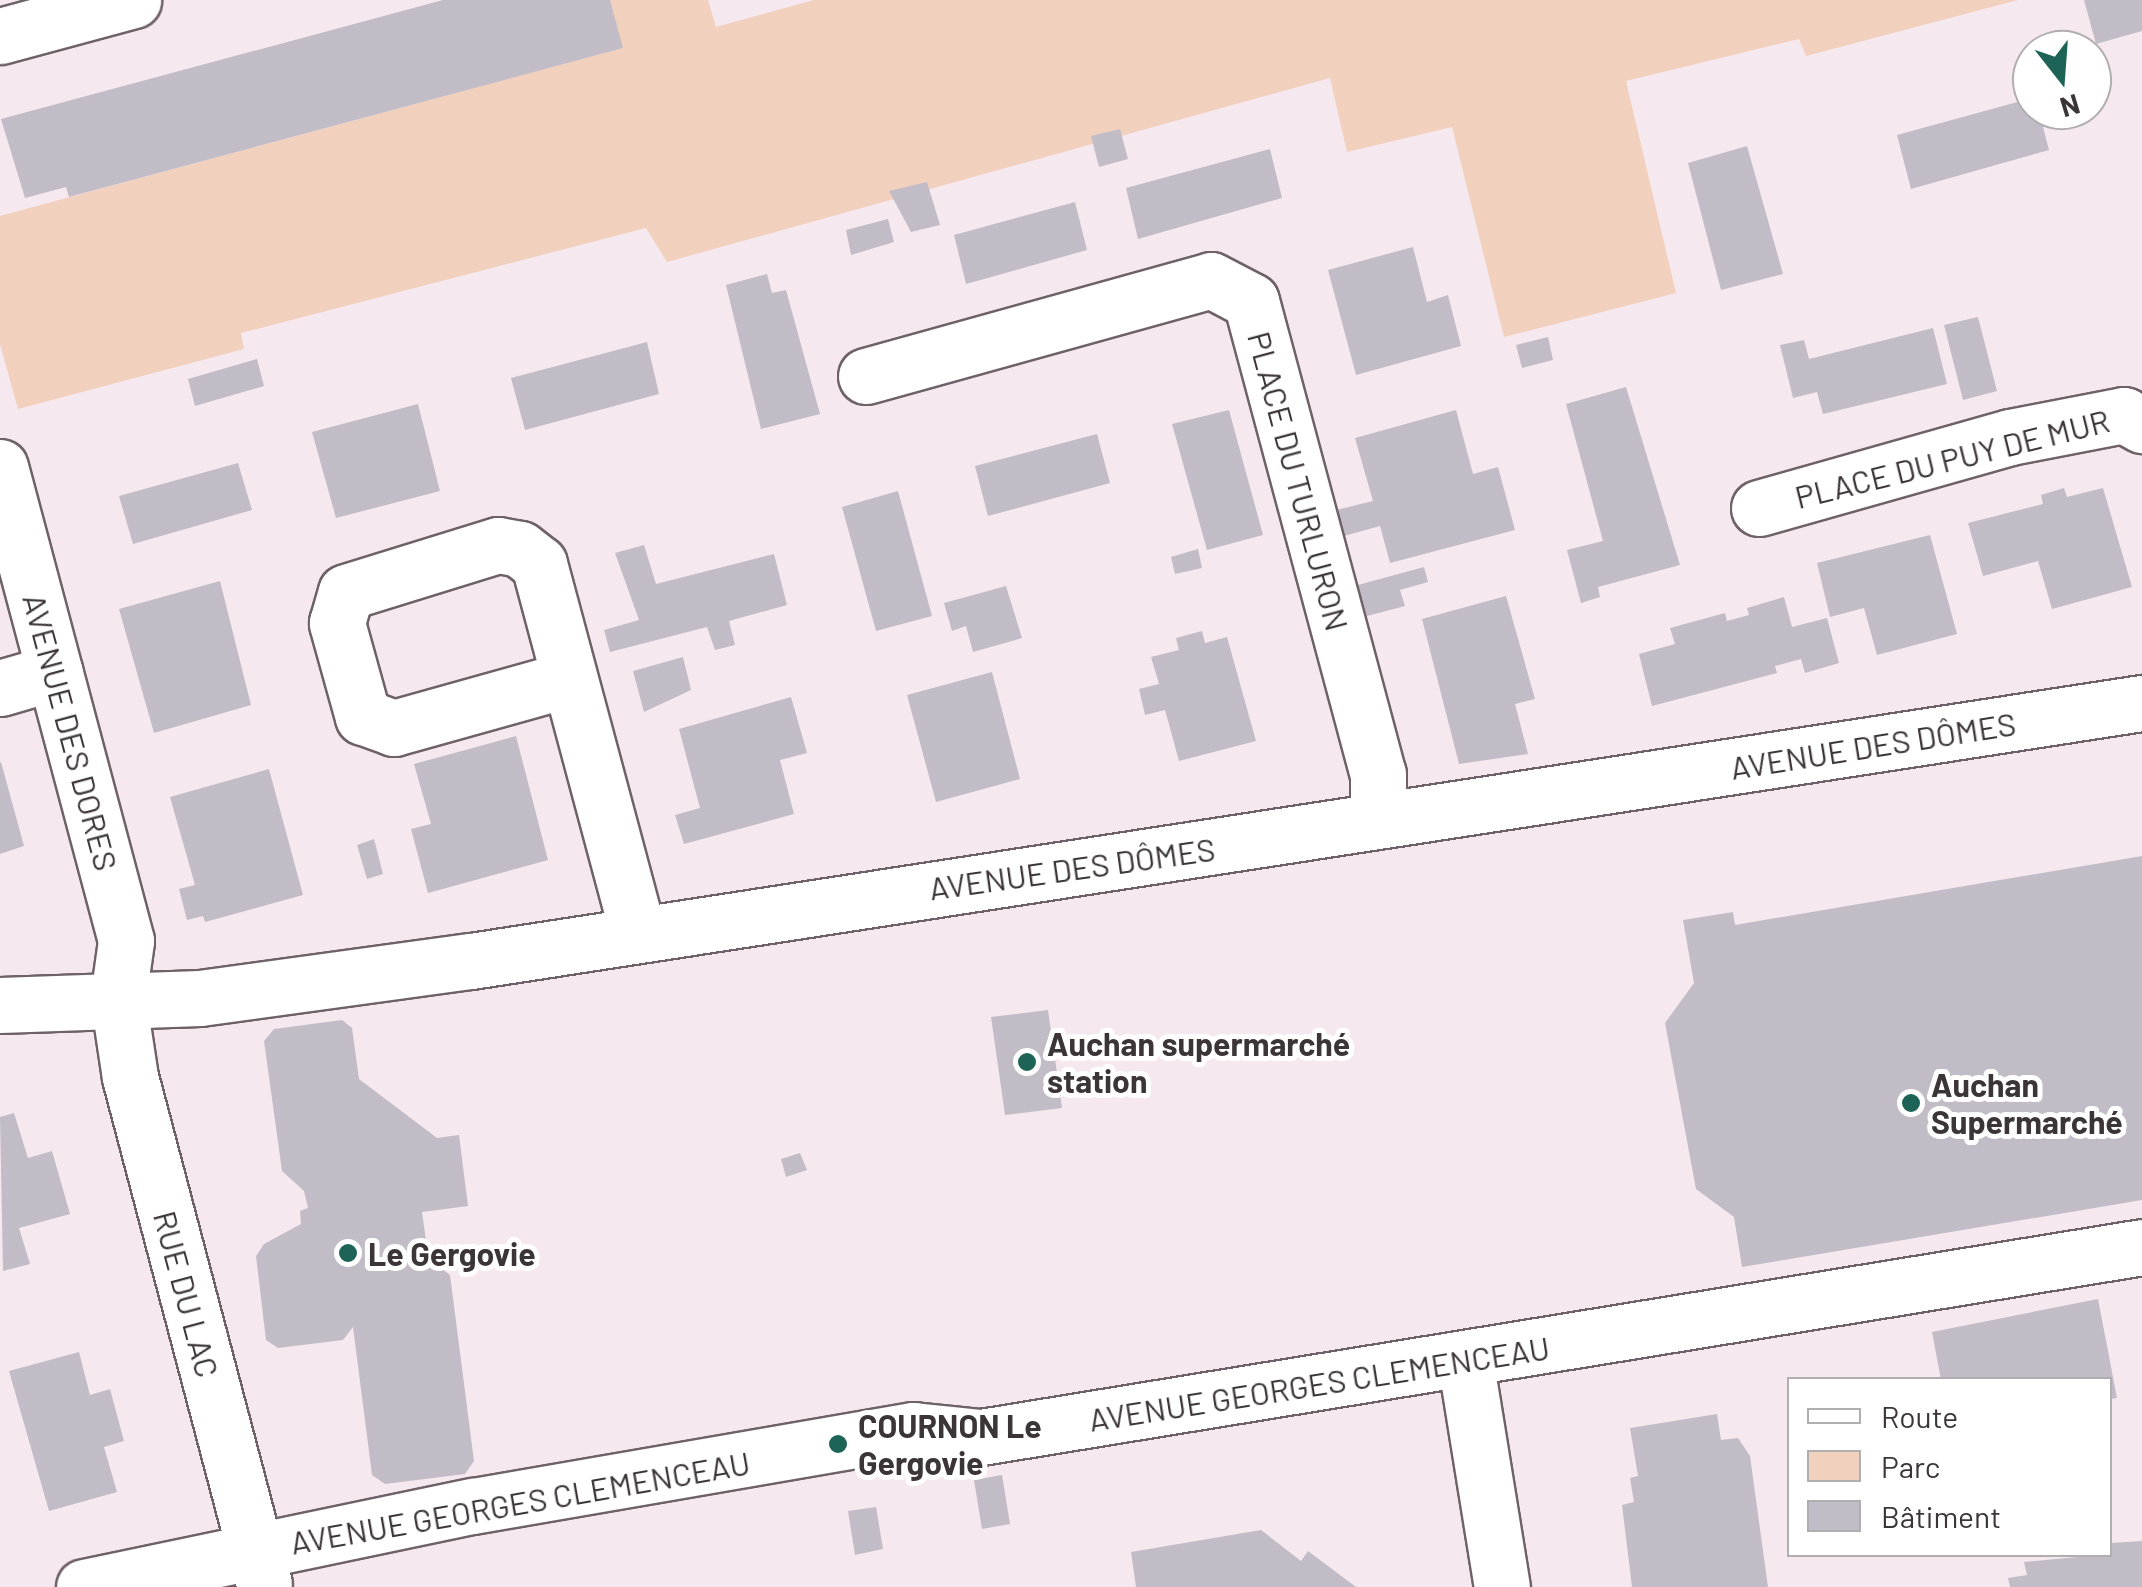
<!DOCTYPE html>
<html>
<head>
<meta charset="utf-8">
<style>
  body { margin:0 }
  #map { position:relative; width:2142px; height:1587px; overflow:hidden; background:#f6e8ef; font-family:Barlow,sans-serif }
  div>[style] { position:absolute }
  .green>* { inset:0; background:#f1d0be }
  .building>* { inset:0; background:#c2bcc7 }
  .roads { filter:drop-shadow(2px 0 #6e6268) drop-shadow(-2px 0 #6e6268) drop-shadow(0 2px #6e6268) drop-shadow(0 -2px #6e6268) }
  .minor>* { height:55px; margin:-27.5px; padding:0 27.5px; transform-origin:27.5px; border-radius:27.5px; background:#fff }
  .dots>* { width:28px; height:28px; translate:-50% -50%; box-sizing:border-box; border:5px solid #fff; border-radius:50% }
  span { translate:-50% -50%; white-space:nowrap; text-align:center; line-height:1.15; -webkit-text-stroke:10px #fff; paint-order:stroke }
  .street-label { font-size:32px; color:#3b3538 }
  .poi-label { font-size:32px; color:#3b3538; font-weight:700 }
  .left { translate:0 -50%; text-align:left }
  .legend { position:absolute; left:1787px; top:1377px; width:325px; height:180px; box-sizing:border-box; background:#fff; border:2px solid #b1aeaf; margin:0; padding:12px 18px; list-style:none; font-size:30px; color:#3b3538 }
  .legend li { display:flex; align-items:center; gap:20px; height:50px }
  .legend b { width:50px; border:2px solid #b1aeaf }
  .north { position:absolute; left:2012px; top:30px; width:100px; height:100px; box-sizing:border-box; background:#fff; border:2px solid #b1aeaf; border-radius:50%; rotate:163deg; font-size:28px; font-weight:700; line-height:40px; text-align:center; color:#3b3538 }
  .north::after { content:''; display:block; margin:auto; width:35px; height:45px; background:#1d6356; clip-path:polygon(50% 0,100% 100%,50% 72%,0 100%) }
</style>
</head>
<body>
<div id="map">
  <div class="green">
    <i style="clip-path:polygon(610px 0,708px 0,716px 27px,814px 0,2018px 0,1806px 56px,1799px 39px,1626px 81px,1676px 293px,1504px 337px,1452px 127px,1347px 152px,1330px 78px,667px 262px,646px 228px,241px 333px,244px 349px,18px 409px,0 344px,0 216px,622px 48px)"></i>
  </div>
  <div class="building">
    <i style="clip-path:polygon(443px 0,610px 0,623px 48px,69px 197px,66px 187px,25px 198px,1px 119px)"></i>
    <i style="clip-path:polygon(2084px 0,2142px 0,2142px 31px,2096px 44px)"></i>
    <i style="clip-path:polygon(2032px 98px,2032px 110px,2052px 110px,2055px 123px,2043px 127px,2049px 150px,1911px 189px,1897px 135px)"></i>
    <i style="clip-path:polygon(1120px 129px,1128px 159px,1099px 167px,1091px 136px)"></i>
    <i style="clip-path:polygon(1747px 146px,1783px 274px,1721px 290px,1688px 163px)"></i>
    <i style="clip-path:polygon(1270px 149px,1282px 198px,1138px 239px,1126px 188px)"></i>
    <i style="clip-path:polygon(927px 182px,940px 225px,911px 232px,889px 191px)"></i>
    <i style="clip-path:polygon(1075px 202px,1087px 250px,966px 284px,954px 235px)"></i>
    <i style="clip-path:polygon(888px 219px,894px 242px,851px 255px,846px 230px)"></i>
    <i style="clip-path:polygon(1413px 247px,1427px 302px,1448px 295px,1461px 346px,1356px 375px,1328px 270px)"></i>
    <i style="clip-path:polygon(767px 274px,772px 293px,786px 290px,820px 414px,761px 429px,726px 285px)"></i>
    <i style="clip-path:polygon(1978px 317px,1997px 391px,1963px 400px,1944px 325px)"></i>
    <i style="clip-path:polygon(1933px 328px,1947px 384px,1823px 414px,1817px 392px,1793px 398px,1780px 345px,1804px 340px,1809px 359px)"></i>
    <i style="clip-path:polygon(1548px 337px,1553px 360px,1522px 368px,1516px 345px)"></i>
    <i style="clip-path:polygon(647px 342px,659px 394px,525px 430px,511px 378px)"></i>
    <i style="clip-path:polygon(257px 359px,264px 386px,195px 406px,188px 379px)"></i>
    <i style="clip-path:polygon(1626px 387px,1680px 565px,1598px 587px,1600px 597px,1581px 603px,1567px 550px,1603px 541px,1566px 404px)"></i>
    <i style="clip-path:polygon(418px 404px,440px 491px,336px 518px,312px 432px)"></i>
    <i style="clip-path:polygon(1229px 410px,1263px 535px,1207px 550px,1172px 424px)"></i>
    <i style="clip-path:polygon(1456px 410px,1473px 474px,1498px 467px,1515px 530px,1390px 563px,1380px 526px,1344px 536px,1336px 510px,1373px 501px,1355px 438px)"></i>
    <i style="clip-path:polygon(1097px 434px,1110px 483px,988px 516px,975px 466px)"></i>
    <i style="clip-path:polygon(238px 463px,252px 510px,133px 544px,119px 496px)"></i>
    <i style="clip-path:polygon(2064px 488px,2067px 497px,2103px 488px,2132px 587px,2052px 609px,2038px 561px,1983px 576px,1968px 523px,2043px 504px,2041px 495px)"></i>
    <i style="clip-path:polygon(898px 491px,932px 616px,876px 631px,842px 507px)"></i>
    <i style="clip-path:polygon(1930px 535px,1957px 634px,1877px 655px,1864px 608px,1830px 617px,1817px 563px)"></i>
    <i style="clip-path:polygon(644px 545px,656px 584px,774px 554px,787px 605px,729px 621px,735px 645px,715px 650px,707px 627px,610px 652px,604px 630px,639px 620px,615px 553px)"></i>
    <i style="clip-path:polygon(1198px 549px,1202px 568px,1175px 574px,1171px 557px)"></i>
    <i style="clip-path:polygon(1424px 567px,1428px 582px,1400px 590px,1405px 606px,1367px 616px,1358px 585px)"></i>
    <i style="clip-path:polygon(220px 581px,251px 705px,154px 733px,119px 609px)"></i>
    <i style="clip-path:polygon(1006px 586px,1022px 638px,973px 652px,966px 626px,952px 631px,944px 603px)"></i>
    <i style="clip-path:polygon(1506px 596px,1535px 699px,1515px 704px,1528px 754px,1459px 764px,1422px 619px)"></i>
    <i style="clip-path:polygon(1784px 597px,1792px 627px,1827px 618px,1839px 663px,1805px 673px,1801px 659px,1775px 666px,1777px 673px,1652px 706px,1639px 654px,1675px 644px,1670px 628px,1725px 613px,1727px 621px,1749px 615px,1747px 608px)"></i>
    <i style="clip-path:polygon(1202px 631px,1205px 643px,1227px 637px,1256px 741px,1179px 761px,1165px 710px,1145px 715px,1139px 689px,1159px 684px,1151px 657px,1179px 650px,1176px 638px)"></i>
    <i style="clip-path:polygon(683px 657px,691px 690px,644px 712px,633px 671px)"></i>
    <i style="clip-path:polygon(992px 672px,1020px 779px,936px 802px,907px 695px)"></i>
    <i style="clip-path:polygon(791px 697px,807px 753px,780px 760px,794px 814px,684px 844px,675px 815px,700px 808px,679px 729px)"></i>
    <i style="clip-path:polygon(516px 736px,548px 860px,428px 893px,411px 829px,431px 824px,414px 764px)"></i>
    <i style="clip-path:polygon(1px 762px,24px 846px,0 854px,0 763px)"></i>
    <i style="clip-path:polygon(269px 769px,303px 895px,205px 922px,203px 916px,187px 920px,179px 889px,195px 885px,170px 797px)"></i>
    <i style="clip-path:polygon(374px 839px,383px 874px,367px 879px,357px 845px)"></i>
    <i style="clip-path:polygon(2142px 856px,2142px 1200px,1742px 1267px,1734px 1217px,1696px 1189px,1665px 1023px,1694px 983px,1683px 920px,1733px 912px,1735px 925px)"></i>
    <i style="clip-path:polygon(1048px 1010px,1062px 1108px,1005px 1115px,991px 1017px)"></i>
    <i style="clip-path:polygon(342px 1020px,352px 1028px,359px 1079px,437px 1138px,459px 1135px,468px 1206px,422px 1212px,426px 1241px,439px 1250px,441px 1268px,450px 1275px,474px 1461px,465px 1474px,385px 1484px,372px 1475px,353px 1327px,343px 1340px,278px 1348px,266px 1340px,256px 1256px,264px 1244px,301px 1224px,300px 1211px,308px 1208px,304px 1191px,282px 1171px,264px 1041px,274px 1029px)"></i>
    <i style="clip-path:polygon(14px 1113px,28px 1158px,52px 1151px,70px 1214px,19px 1228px,30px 1264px,3px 1271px,0 1117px)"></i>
    <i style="clip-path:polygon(800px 1153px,807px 1170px,786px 1177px,781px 1159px)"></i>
    <i style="clip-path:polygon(2098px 1299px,2117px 1398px,2110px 1399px,2110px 1380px,1941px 1380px,1932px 1332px)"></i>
    <i style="clip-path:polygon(79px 1352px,90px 1395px,110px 1389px,124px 1441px,104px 1447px,117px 1492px,49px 1511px,9px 1371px)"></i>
    <i style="clip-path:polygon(1717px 1414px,1721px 1440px,1738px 1438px,1750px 1456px,1768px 1587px,1632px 1587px,1622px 1505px,1634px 1502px,1630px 1478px,1638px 1476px,1630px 1428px)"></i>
    <i style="clip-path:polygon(1002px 1475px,1010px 1524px,982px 1529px,974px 1480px)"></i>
    <i style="clip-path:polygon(876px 1507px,883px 1549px,855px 1555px,848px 1511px)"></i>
    <i style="clip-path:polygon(1261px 1530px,1301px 1561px,1308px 1551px,1356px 1587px,1136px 1587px,1131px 1552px)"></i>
    <i style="clip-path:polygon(2142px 1541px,2142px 1587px,2010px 1587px,2008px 1578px,2027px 1575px,2024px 1562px,2110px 1554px,2110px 1543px)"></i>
  </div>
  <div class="roads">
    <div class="minor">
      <i style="left:0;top:36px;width:138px;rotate:-15.1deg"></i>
      <i style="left:866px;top:376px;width:358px;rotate:-15.5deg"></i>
      <i style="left:1211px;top:280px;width:45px;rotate:27.7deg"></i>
      <i style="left:1251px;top:301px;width:490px;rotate:75deg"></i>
      <i style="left:1378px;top:774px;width:46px;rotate:90deg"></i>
      <i style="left:0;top:467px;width:490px;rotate:75.1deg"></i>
      <i style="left:126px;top:941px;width:58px;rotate:98deg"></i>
      <i style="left:118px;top:998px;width:80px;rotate:81.4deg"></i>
      <i style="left:130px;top:1077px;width:524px;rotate:75.2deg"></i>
      <i style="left:1759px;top:508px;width:261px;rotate:-15.8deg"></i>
      <i style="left:2010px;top:437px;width:116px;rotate:-10.9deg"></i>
      <i style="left:2124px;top:415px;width:21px;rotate:29deg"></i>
      <i style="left:569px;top:679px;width:182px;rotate:164.4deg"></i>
      <i style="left:394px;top:728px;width:33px;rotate:-160deg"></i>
      <i style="left:363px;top:717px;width:98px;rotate:-105.5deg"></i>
      <i style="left:337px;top:623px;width:32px;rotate:-74deg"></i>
      <i style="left:346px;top:592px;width:159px;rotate:-17.2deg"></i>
      <i style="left:498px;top:545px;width:22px;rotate:10deg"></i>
      <i style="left:520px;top:549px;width:24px;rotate:38deg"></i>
      <i style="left:539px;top:564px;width:383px;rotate:75deg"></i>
      <i style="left:0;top:688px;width:57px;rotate:-16.2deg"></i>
      <i style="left:0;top:1005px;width:200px;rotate:-2deg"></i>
      <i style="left:200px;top:998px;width:274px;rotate:-7.8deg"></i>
      <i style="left:471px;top:961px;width:1691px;rotate:-8.78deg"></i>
      <i style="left:1465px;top:1359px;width:231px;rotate:80.8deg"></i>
      <i style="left:84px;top:1587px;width:397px;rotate:-11.8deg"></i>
      <i style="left:473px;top:1506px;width:447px;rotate:-9.8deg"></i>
      <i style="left:913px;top:1430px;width:68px;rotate:5.9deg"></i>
      <i style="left:981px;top:1437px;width:1176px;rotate:-9.29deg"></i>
    </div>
  </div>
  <div class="dots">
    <i style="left:1027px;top:1062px;background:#1d6356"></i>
    <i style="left:1911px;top:1103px;background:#1d6356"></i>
    <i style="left:348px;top:1253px;background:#1d6356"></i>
    <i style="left:838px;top:1444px;background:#1d6356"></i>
  </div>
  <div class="street-label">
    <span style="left:1952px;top:458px;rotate:-14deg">PLACE DU PUY DE MUR</span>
    <span style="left:1299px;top:481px;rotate:75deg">PLACE DU TURLURON</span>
    <span style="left:71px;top:732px;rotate:75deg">AVENUE DES DORES</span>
    <span style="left:1873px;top:745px;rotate:-9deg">AVENUE DES DÔMES</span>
    <span style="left:1072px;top:868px;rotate:-8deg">AVENUE DES DÔMES</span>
    <span style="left:187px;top:1294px;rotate:75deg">RUE DU LAC</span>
    <span style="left:1319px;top:1383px;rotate:-9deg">AVENUE GEORGES CLEMENCEAU</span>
    <span style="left:520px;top:1502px;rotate:-10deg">AVENUE GEORGES CLEMENCEAU</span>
  </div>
  <div class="poi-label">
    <span class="left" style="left:1047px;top:1062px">Auchan supermarché<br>station</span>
    <span class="left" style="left:1931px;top:1103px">Auchan<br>Supermarché</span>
    <span class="left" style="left:368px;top:1253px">Le Gergovie</span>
    <span class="left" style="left:858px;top:1444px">COURNON Le<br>Gergovie</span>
  </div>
  <ul class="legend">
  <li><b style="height:12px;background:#fff"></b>Route</li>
  <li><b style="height:28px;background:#f1d0be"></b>Parc</li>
  <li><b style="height:28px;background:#c2bcc7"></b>Bâtiment</li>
  </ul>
  <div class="north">N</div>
</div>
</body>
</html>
